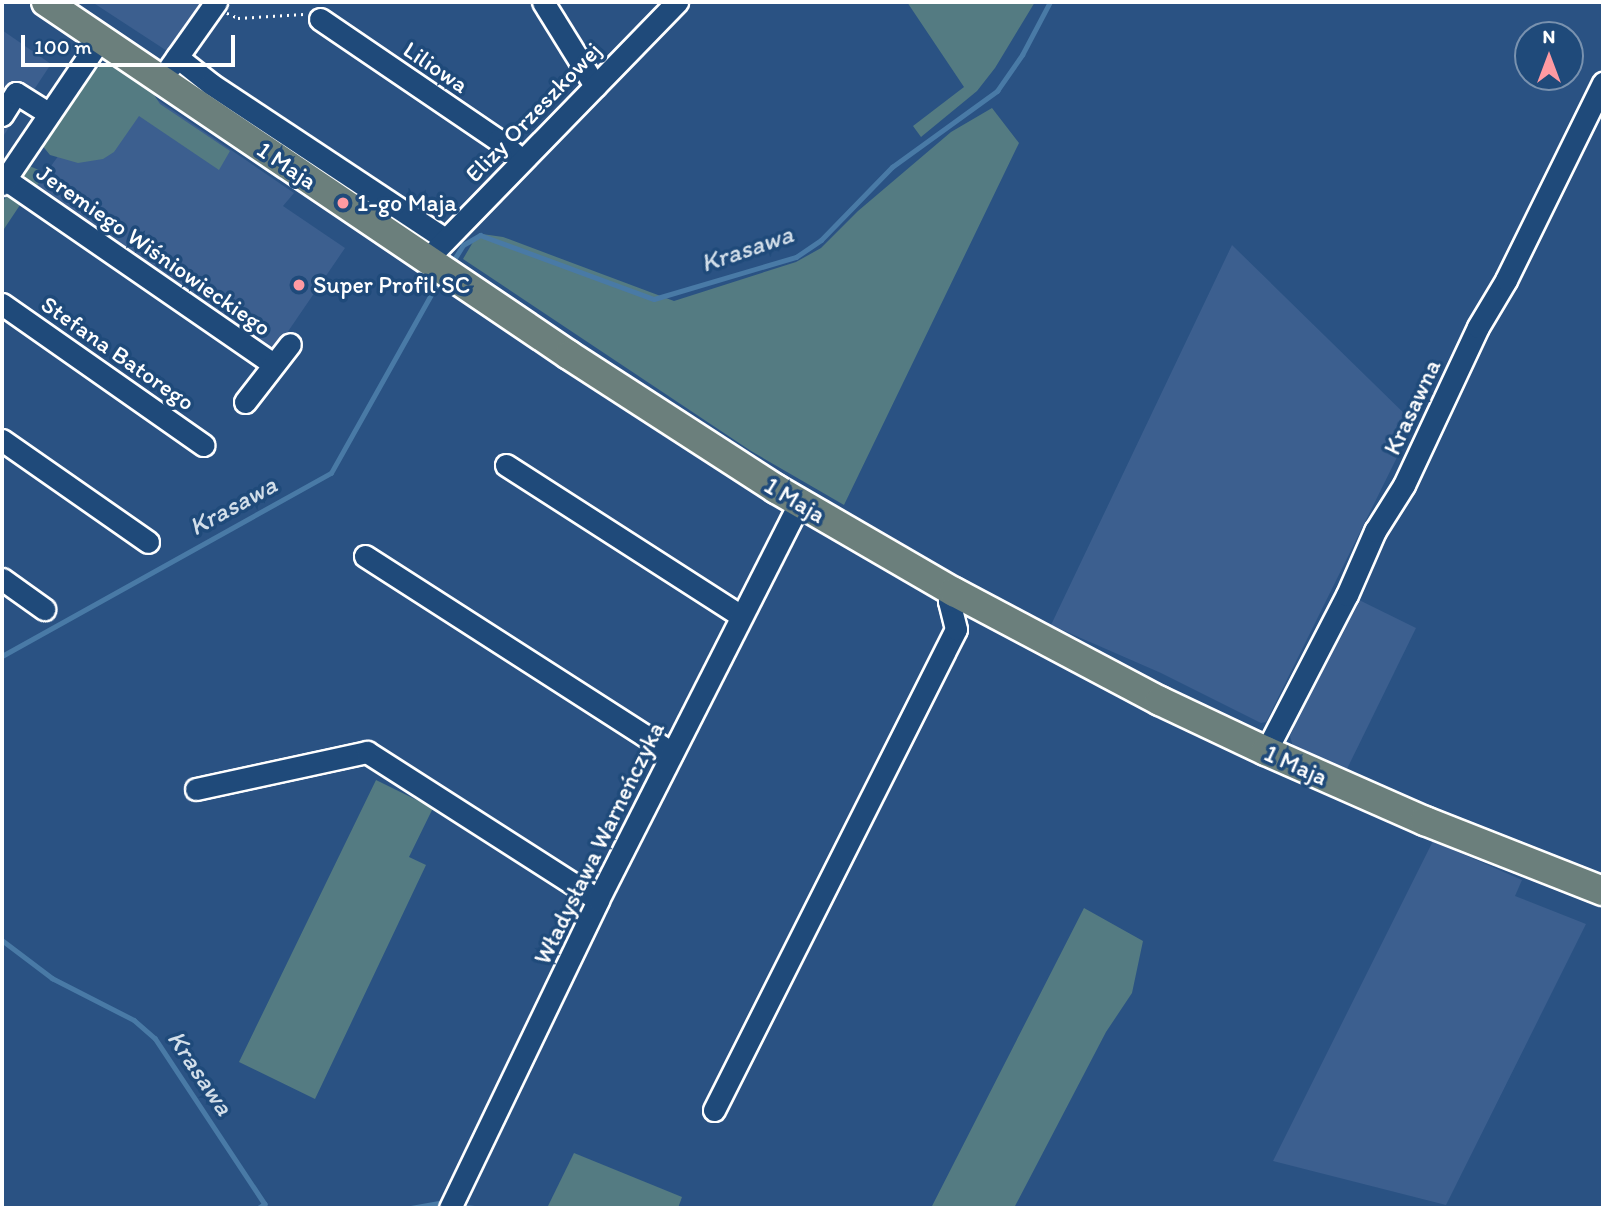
<!DOCTYPE html>
<html>
<head>
<meta charset="utf-8">
<style>
  body { margin:0 }
  #map { position:relative; width:1605px; height:1210px; overflow:hidden; background:#2a5283; font-family:Itim,sans-serif }
  div>[style] { position:absolute }
  .built>* { inset:0; background:#3c5f8f }
  .green>* { inset:0; background:#547b82 }
  .stream>* { height:4.5px; margin:-2.25px; padding:0 2.25px; transform-origin:2.25px; border-radius:2.25px; background:#497aa6 }
  .path>* { height:2.5px; margin-top:-1.25px; transform-origin:0; background:repeating-linear-gradient(90deg,#fff 0 2px,transparent 0 7px) }
  .roads { filter:drop-shadow(2px 0 #fff) drop-shadow(-2px 0 #fff) drop-shadow(0 2px #fff) drop-shadow(0 -2px #fff) }
  .minor>* { height:21px; margin:-10.5px; padding:0 10.5px; transform-origin:10.5px; border-radius:10.5px; background:#1f4a7a }
  .major>* { height:28px; margin:-14px; padding:0 14px; transform-origin:14px; border-radius:14px; background:#6b7f7c }
  .dots>* { width:19px; height:19px; translate:-50% -50%; box-sizing:border-box; border:4px solid #1f4a7a; border-radius:50% }
  span { translate:-50% -50%; white-space:nowrap; text-align:center; line-height:1.15; -webkit-text-stroke:7px #1f4a7a; paint-order:stroke }
  .street-label { font-size:24px; color:#fff }
  .poi-label { font-size:24px; color:#fff }
  .left { translate:0 -50%; text-align:left }
  .water-label { font-size:26px; color:#d2dee9; font-style:italic }
  .frame { position:absolute; inset:0; border:4px solid #fff; pointer-events:none }
  .north { position:absolute; left:1514px; top:21px; width:70px; height:70px; box-sizing:border-box; background:#1f4a7a; border:2px solid #7992af; border-radius:50%; rotate:0deg; font-size:19px; font-weight:700; line-height:28px; text-align:center; color:#fff }
  .north::after { content:''; display:block; margin:auto; width:24px; height:32px; background:#ff9aa2; clip-path:polygon(50% 0,100% 100%,50% 72%,0 100%) }
  .scale { position:absolute; left:21px; top:35px; width:214px; height:32px; box-sizing:border-box; border:4px solid #fff; border-top:0; padding-left:9px; font-size:21px; line-height:24px; white-space:nowrap; color:#fff; -webkit-text-stroke:5px #1f4a7a; paint-order:stroke }
</style>
</head>
<body>
<div id="map">
  <div class="built">
    <i style="clip-path:polygon(92px 2px,202px 2px,167px 51px)"></i>
    <i style="clip-path:polygon(2px 30px,51px 64px,2px 138px)"></i>
    <i style="clip-path:polygon(118px 73px,294px 193px,283px 206px,345px 248px,274px 352px,33px 191px)"></i>
    <i style="clip-path:polygon(1232px 245px,1414px 423px,1266px 722px,1261px 723px,1161px 673px,1051px 625px)"></i>
    <i style="clip-path:polygon(1355px 598px,1416px 628px,1346px 771px,1293px 747px,1290px 736px)"></i>
    <i style="clip-path:polygon(1433px 841px,1522px 880px,1515px 896px,1586px 924px,1446px 1205px,1273px 1161px)"></i>
  </div>
  <div class="green">
    <i style="clip-path:polygon(907px 2px,1035px 2px,995px 68px,977px 91px,921px 137px,913px 126px,964px 87px)"></i>
    <i style="clip-path:polygon(110px 63px,153px 93px,160px 104px,230px 151px,219px 170px,139px 116px,114px 152px,103px 159px,78px 163px,50px 155px,41px 144px,89px 74px,102px 65px)"></i>
    <i style="clip-path:polygon(992px 108px,1019px 143px,844px 505px,751px 451px,463px 259px,473px 242px,482px 234px,503px 237px,674px 301px,796px 262px,821px 248px,858px 211px,951px 132px)"></i>
    <i style="clip-path:polygon(27px 165px,46px 173px,34px 190px,23px 183px,20px 174px)"></i>
    <i style="clip-path:polygon(9px 194px,24px 199px,2px 232px,2px 202px)"></i>
    <i style="clip-path:polygon(376px 780px,433px 808px,409px 857px,426px 865px,315px 1099px,239px 1062px)"></i>
    <i style="clip-path:polygon(1084px 908px,1143px 941px,1132px 993px,1106px 1032px,1014px 1208px,931px 1208px)"></i>
    <i style="clip-path:polygon(574px 1153px,682px 1197px,678px 1208px,547px 1208px)"></i>
  </div>
  <div class="stream">
    <i style="left:455px;top:258px;width:15px;rotate:-58deg"></i>
    <i style="left:463px;top:245px;width:20px;rotate:-30deg"></i>
    <i style="left:480px;top:235px;width:185px;rotate:20.2deg"></i>
    <i style="left:654px;top:299px;width:148px;rotate:-16.5deg"></i>
    <i style="left:796px;top:257px;width:30px;rotate:-34deg"></i>
    <i style="left:821px;top:240px;width:102px;rotate:-45.8deg"></i>
    <i style="left:892px;top:167px;width:130px;rotate:-35.9deg"></i>
    <i style="left:997px;top:91px;width:44px;rotate:-55.2deg"></i>
    <i style="left:1022px;top:55px;width:60px;rotate:-62.2deg"></i>
    <i style="left:2px;top:656px;width:376px;rotate:-29.1deg"></i>
    <i style="left:331px;top:473px;width:214px;rotate:-60.7deg"></i>
    <i style="left:2px;top:940px;width:63px;rotate:37.2deg"></i>
    <i style="left:52px;top:978px;width:92px;rotate:27.1deg"></i>
    <i style="left:134px;top:1020px;width:28px;rotate:41deg"></i>
    <i style="left:155px;top:1038px;width:199px;rotate:56.5deg"></i>
    <i style="left:265px;top:1204px;width:7px;rotate:146deg"></i>
    <i style="left:463px;top:1207px;width:11px;rotate:5deg"></i>
    <i style="left:411px;top:1208px;width:28px;rotate:-10deg"></i>
    <i style="left:505px;top:1208px;width:29px"></i>
  </div>
  <div class="path">
    <i style="left:227px;top:13px;width:12px;rotate:24deg"></i>
    <i style="left:238px;top:18px;width:66px;rotate:-3.5deg"></i>
  </div>
  <div class="roads">
    <div class="minor">
      <i style="left:543px;top:2px;width:99px;rotate:58.2deg"></i>
      <i style="left:320px;top:19px;width:215px;rotate:34.2deg"></i>
      <i style="left:498px;top:140px;width:31px;rotate:40deg"></i>
      <i style="left:177px;top:57px;width:43px;rotate:38.5deg"></i>
      <i style="left:211px;top:84px;width:281px;rotate:33.5deg"></i>
      <i style="left:170px;top:67px;width:80px;rotate:-54.7deg"></i>
      <i style="left:2px;top:115px;width:26px;rotate:-58deg"></i>
      <i style="left:16px;top:93px;width:39px;rotate:32deg"></i>
      <i style="left:5px;top:179px;width:326px;rotate:34.6deg"></i>
      <i style="left:2px;top:184px;width:175px;rotate:-55.9deg"></i>
      <i style="left:427px;top:259px;width:359px;rotate:-45.8deg"></i>
      <i style="left:2px;top:304px;width:246px;rotate:35deg"></i>
      <i style="left:245px;top:402px;width:73px;rotate:-52.2deg"></i>
      <i style="left:2px;top:440px;width:178px;rotate:34.9deg"></i>
      <i style="left:506px;top:465px;width:279px;rotate:32.7deg"></i>
      <i style="left:365px;top:556px;width:365px;rotate:32.7deg"></i>
      <i style="left:2px;top:579px;width:52px;rotate:35.5deg"></i>
      <i style="left:1266px;top:751px;width:176px;rotate:-62.6deg"></i>
      <i style="left:1347px;top:595px;width:70px;rotate:-66.4deg"></i>
      <i style="left:1375px;top:531px;width:54px;rotate:-57.8deg"></i>
      <i style="left:1404px;top:485px;width:174px;rotate:-64.9deg"></i>
      <i style="left:1478px;top:327px;width:55px;rotate:-59.2deg"></i>
      <i style="left:1506px;top:280px;width:220px;rotate:-63.8deg"></i>
      <i style="left:196px;top:789px;width:175px;rotate:-12.2deg"></i>
      <i style="left:367px;top:752px;width:274px;rotate:32.6deg"></i>
      <i style="left:714px;top:1110px;width:538px;rotate:-63.29deg"></i>
      <i style="left:956px;top:629px;width:29px;rotate:-104deg"></i>
      <i style="left:949px;top:601px;width:10px;rotate:-61deg"></i>
      <i style="left:450px;top:1208px;width:342px;rotate:-64.3deg"></i>
      <i style="left:598px;top:900px;width:445px;rotate:-63.1deg"></i>
    </div>
    <div class="major">
      <i style="left:46px;top:2px;width:631px;rotate:34.02deg"></i>
      <i style="left:569px;top:355px;width:247px;rotate:32.9deg"></i>
      <i style="left:776px;top:489px;width:206px;rotate:30.1deg"></i>
      <i style="left:954px;top:592px;width:233px;rotate:27.9deg"></i>
      <i style="left:1160px;top:701px;width:117px;rotate:25.3deg"></i>
      <i style="left:1266px;top:751px;width:174px;rotate:23.8deg"></i>
      <i style="left:1425px;top:821px;width:191px;rotate:21.5deg"></i>
    </div>
  </div>
  <div class="dots">
    <i style="left:343px;top:203px;background:#ff9aa2"></i>
    <i style="left:299px;top:285px;background:#ff9aa2"></i>
  </div>
  <div class="street-label">
    <span style="left:436px;top:67px;rotate:34deg">Liliowa</span>
    <span style="left:533px;top:112px;rotate:-46deg">Elizy Orzeszkowej</span>
    <span style="left:287px;top:165px;rotate:34deg">1 Maja</span>
    <span style="left:154px;top:250px;rotate:35deg">Jeremiego Wiśniowieckiego</span>
    <span style="left:118px;top:353px;rotate:35deg">Stefana Batorego</span>
    <span style="left:1412px;top:407px;rotate:-65deg">Krasawna</span>
    <span style="left:795px;top:500px;rotate:31deg">1 Maja</span>
    <span style="left:1296px;top:765px;rotate:24deg">1 Maja</span>
    <span style="left:599px;top:843px;rotate:-64deg">Władysława Warneńczyka</span>
  </div>
  <div class="poi-label">
    <span class="left" style="left:357px;top:203px">1-go Maja</span>
    <span class="left" style="left:313px;top:285px">Super Profil SC</span>
  </div>
  <div class="water-label">
    <span style="left:747px;top:249px;rotate:-19deg">Krasawa</span>
    <span style="left:233px;top:506px;rotate:-29deg">Krasawa</span>
    <span style="left:200px;top:1073px;rotate:56deg">Krasawa</span>
  </div>
  <div class="frame"></div>
  <div class="north">N</div>
  <div class="scale">100 m</div>
</div>
</body>
</html>
